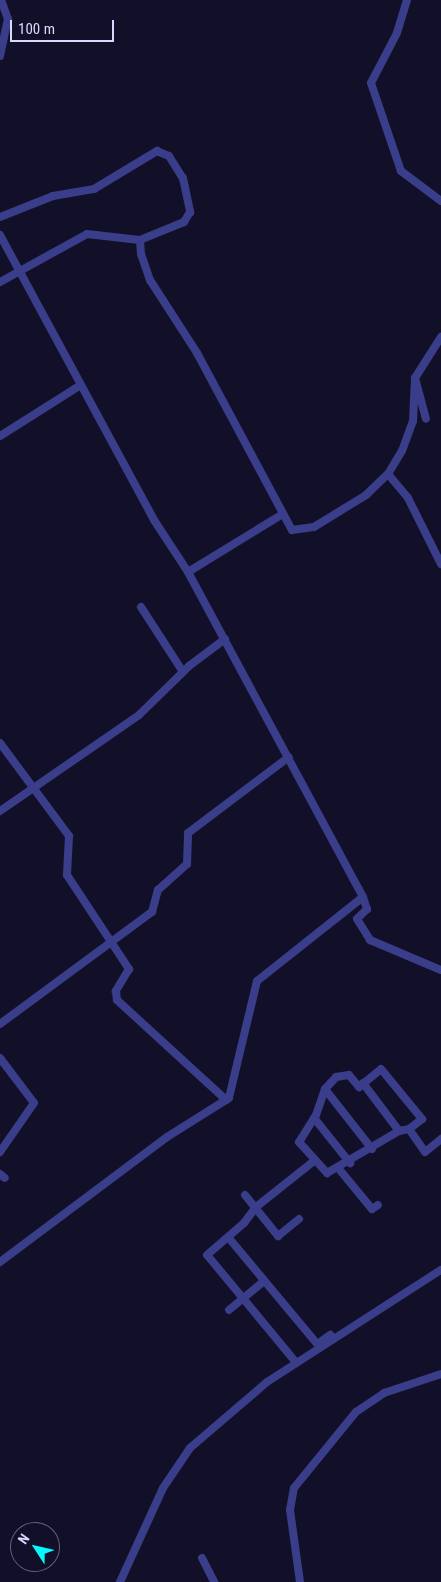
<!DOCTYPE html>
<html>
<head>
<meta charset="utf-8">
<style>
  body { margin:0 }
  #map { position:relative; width:441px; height:1582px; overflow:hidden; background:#121029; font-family:"Roboto Condensed",sans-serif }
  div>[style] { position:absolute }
  .minor>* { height:8px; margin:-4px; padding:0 4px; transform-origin:4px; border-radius:4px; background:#3a3d89 }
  span { translate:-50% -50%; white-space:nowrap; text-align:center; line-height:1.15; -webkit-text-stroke:4px #121029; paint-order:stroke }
  .north { position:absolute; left:10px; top:1522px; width:50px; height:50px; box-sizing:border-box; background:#121029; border:1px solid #62607f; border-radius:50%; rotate:305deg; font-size:14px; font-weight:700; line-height:20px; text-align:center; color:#d9d8ff }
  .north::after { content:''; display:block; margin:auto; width:18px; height:22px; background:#04f9ff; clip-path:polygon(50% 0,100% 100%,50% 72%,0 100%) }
  .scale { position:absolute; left:10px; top:20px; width:104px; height:22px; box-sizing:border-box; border:2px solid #d9d8ff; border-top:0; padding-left:6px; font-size:15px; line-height:18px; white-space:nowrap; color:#d9d8ff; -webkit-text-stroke:4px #121029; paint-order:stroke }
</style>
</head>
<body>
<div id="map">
  <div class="minor">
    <i style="left:407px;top:0;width:34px;rotate:107deg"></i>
    <i style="left:397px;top:33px;width:56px;rotate:117.5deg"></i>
    <i style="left:371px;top:83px;width:93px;rotate:71.2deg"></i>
    <i style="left:401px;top:171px;width:50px;rotate:36.9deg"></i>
    <i style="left:0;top:56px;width:38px;rotate:-78deg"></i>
    <i style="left:8px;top:19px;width:20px;rotate:-110deg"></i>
    <i style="left:0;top:217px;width:57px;rotate:-21.6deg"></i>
    <i style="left:53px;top:196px;width:42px;rotate:-9.7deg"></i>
    <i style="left:94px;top:189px;width:74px;rotate:-31.1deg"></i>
    <i style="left:157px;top:151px;width:13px;rotate:23deg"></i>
    <i style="left:169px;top:156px;width:26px;rotate:58deg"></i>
    <i style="left:183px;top:178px;width:35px;rotate:78deg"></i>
    <i style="left:190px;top:212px;width:12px;rotate:121deg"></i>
    <i style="left:184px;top:222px;width:48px;rotate:157.8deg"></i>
    <i style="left:140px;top:240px;width:14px;rotate:86deg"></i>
    <i style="left:141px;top:254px;width:28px;rotate:71deg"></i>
    <i style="left:150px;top:280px;width:87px;rotate:57.2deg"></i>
    <i style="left:197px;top:353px;width:201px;rotate:61.8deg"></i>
    <i style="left:292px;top:530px;width:22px;rotate:-8deg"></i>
    <i style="left:314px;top:527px;width:61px;rotate:-31.6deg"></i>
    <i style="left:366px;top:495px;width:30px;rotate:-44deg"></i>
    <i style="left:388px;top:474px;width:27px;rotate:-59deg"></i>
    <i style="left:402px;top:451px;width:32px;rotate:-70deg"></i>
    <i style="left:413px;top:421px;width:43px;rotate:-87.3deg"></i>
    <i style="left:415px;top:378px;width:49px;rotate:-57.6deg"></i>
    <i style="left:0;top:235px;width:324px;rotate:61.6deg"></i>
    <i style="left:154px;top:520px;width:62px;rotate:56.8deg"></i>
    <i style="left:188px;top:572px;width:369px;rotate:61.7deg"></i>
    <i style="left:363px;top:897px;width:135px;rotate:141.6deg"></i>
    <i style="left:257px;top:981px;width:120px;rotate:103.5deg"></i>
    <i style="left:229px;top:1098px;width:73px;rotate:147.8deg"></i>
    <i style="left:167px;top:1137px;width:209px;rotate:143.2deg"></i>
    <i style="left:0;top:282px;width:99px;rotate:-28.9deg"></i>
    <i style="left:87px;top:234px;width:53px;rotate:6.5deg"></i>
    <i style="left:415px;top:378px;width:42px;rotate:75deg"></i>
    <i style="left:0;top:436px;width:93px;rotate:-32.3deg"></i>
    <i style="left:388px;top:474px;width:31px;rotate:50deg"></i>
    <i style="left:408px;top:498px;width:74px;rotate:63.4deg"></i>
    <i style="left:188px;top:572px;width:109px;rotate:-31.5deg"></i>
    <i style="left:141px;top:607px;width:77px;rotate:57.1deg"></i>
    <i style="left:0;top:743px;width:116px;rotate:53.4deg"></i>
    <i style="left:69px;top:836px;width:39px;rotate:93deg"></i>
    <i style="left:67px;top:875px;width:113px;rotate:56.6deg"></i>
    <i style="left:129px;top:969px;width:26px;rotate:121deg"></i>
    <i style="left:116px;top:991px;width:9px;rotate:84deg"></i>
    <i style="left:117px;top:1000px;width:148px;rotate:42.5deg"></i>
    <i style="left:0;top:811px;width:169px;rotate:-34.6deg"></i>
    <i style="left:139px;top:715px;width:70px;rotate:-44.4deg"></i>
    <i style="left:189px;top:666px;width:45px;rotate:-36.9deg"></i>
    <i style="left:363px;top:897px;width:13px;rotate:72deg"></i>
    <i style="left:367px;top:909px;width:14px;rotate:135deg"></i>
    <i style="left:357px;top:919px;width:25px;rotate:58deg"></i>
    <i style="left:370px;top:940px;width:77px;rotate:22.9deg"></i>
    <i style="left:0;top:1024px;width:189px;rotate:-36.4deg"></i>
    <i style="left:152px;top:912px;width:23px;rotate:-75deg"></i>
    <i style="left:158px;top:890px;width:39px;rotate:-42deg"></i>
    <i style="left:187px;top:864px;width:31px;rotate:-88deg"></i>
    <i style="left:188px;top:833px;width:126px;rotate:-37deg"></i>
    <i style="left:0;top:1058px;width:56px;rotate:52.9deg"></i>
    <i style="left:34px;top:1103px;width:60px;rotate:124.8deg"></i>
    <i style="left:363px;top:1083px;width:60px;rotate:53.1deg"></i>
    <i style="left:325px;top:1089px;width:28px;rotate:109deg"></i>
    <i style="left:316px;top:1115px;width:32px;rotate:122deg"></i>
    <i style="left:299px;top:1142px;width:42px;rotate:47.9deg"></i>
    <i style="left:327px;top:1173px;width:83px;rotate:-30.3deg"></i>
    <i style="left:399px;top:1131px;width:10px;rotate:-11deg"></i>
    <i style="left:314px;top:1118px;width:58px;rotate:51.3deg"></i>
    <i style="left:372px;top:1149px;width:76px;rotate:-128.1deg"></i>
    <i style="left:325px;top:1089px;width:16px;rotate:-47deg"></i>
    <i style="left:336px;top:1077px;width:13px;rotate:-9deg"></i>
    <i style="left:349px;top:1075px;width:16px;rotate:50deg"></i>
    <i style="left:359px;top:1087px;width:28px;rotate:-39deg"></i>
    <i style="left:381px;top:1069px;width:65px;rotate:50.6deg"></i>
    <i style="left:422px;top:1119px;width:16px;rotate:142deg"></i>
    <i style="left:409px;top:1129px;width:28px;rotate:55deg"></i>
    <i style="left:425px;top:1152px;width:21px;rotate:-39deg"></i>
    <i style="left:339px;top:1169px;width:52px;rotate:50.5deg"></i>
    <i style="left:372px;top:1209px;width:7px;rotate:-34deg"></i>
    <i style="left:0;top:1174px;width:6px;rotate:39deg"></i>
    <i style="left:245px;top:1195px;width:53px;rotate:51.2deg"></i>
    <i style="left:278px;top:1236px;width:27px;rotate:-39deg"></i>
    <i style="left:228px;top:1237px;width:139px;rotate:50.2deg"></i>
    <i style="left:229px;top:1310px;width:45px;rotate:-39.6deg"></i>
    <i style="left:319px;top:1343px;width:14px;rotate:-36deg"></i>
    <i style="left:294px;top:1360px;width:136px;rotate:-129.6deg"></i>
    <i style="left:207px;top:1255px;width:49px;rotate:-40.9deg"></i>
    <i style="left:244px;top:1223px;width:20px;rotate:-53deg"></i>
    <i style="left:256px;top:1207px;width:75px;rotate:-38.5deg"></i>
    <i style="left:202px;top:1558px;width:27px;rotate:63deg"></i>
    <i style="left:120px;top:1582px;width:103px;rotate:-65.4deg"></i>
    <i style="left:163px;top:1488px;width:48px;rotate:-56deg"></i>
    <i style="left:190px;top:1448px;width:101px;rotate:-40.6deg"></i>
    <i style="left:267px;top:1382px;width:207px;rotate:-32.8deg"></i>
    <i style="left:300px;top:1582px;width:73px;rotate:-97.9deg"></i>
    <i style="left:290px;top:1510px;width:22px;rotate:-80deg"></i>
    <i style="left:294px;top:1488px;width:98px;rotate:-50.8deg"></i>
    <i style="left:356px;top:1412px;width:34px;rotate:-34deg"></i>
    <i style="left:384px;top:1393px;width:60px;rotate:-18.4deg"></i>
  </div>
  <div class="north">N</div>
  <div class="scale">100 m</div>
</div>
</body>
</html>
